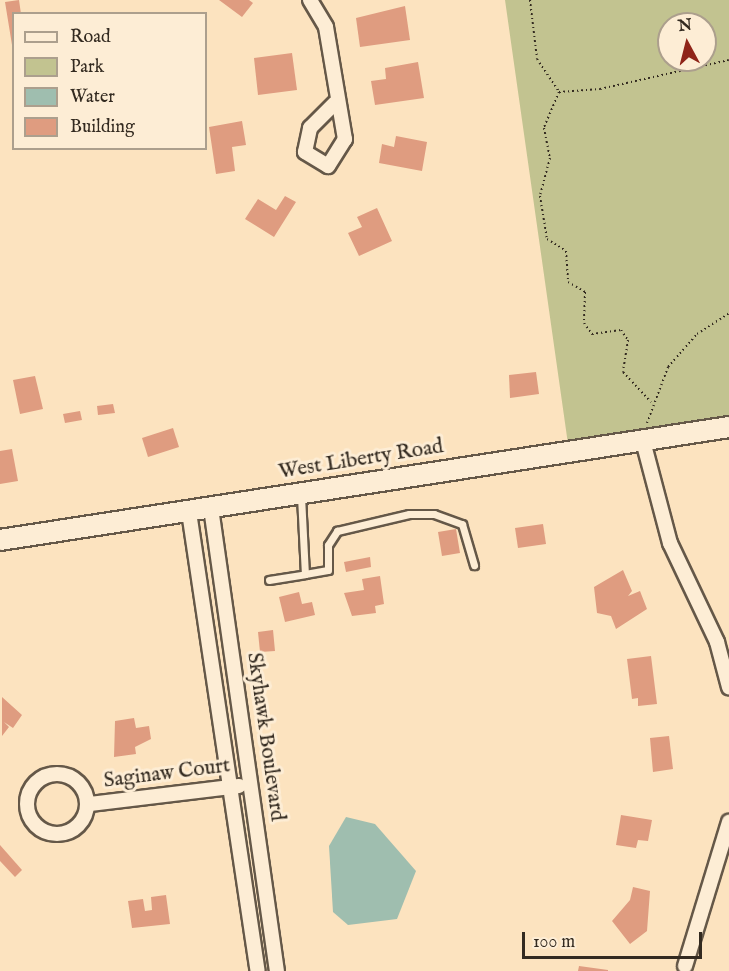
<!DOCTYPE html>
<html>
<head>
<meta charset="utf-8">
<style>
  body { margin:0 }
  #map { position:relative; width:729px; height:971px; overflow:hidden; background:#fce3bf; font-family:"IM FELL English",serif }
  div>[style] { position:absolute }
  .green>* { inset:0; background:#c2c390 }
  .water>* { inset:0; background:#9fbeaf }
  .building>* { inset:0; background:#df9c80 }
  .path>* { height:2px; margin-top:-1px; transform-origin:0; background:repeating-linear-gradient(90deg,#332a20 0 1.5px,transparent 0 4.5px) }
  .roads { filter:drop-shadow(2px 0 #655848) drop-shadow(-2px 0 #655848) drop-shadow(0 2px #655848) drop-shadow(0 -2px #655848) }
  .lane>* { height:7px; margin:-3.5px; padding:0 3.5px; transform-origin:3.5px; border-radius:3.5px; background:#fdedd5 }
  .street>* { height:14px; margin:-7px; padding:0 7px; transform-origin:7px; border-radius:7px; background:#fdedd5 }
  .street>.ring { margin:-7px; padding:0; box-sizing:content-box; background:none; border:14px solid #fdedd5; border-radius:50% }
  .secondary>* { height:20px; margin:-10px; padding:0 10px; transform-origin:10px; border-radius:10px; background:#fdedd5 }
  span { translate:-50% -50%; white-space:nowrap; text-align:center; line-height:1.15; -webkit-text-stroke:6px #fdedd5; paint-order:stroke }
  .street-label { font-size:21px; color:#332a20 }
  .legend { position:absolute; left:12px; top:12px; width:195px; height:138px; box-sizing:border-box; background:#fdedd5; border:2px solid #ac9f8d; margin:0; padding:8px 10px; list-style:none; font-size:18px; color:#332a20 }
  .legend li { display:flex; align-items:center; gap:12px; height:30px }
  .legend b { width:30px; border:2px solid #ac9f8d }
  .north { position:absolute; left:657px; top:12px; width:60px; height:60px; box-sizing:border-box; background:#fdedd5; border:2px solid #ac9f8d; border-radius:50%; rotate:353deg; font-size:16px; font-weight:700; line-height:24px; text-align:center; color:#332a20 }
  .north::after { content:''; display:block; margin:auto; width:21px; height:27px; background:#8f2418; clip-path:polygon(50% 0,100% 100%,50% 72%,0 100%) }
  .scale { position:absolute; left:522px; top:932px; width:180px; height:27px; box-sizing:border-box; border:3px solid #332a20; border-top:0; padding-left:8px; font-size:18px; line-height:21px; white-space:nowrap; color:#332a20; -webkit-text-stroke:4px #fdedd5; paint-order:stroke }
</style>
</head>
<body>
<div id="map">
  <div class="green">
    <i style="clip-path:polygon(evenodd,505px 0,729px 0,729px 419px,568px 444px,505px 0,669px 24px,705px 24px,705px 60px,669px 60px,669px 24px)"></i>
  </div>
  <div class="water">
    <i style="clip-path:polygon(346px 817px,375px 824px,416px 871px,397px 919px,348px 925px,333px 912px,329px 846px)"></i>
  </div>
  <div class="building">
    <i style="clip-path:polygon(19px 0,21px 14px,14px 14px,12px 45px,5px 2px)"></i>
    <i style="clip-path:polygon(219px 0,249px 0,253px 3px,242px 17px)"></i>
    <i style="clip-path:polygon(405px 6px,410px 40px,360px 47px,356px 18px)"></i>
    <i style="clip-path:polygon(292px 53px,297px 90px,258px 95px,254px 58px)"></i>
    <i style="clip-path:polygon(418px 62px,424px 98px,375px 105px,371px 81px,386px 79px,385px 68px)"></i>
    <i style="clip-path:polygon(242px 121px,246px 145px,232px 147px,235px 171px,216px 174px,209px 127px)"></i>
    <i style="clip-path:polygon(396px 136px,427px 142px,422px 171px,379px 163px,382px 144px,394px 147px)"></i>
    <i style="clip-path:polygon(285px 196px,296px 202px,274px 237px,245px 219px,258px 199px,276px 210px)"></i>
    <i style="clip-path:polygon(377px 208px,392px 241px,359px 256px,348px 233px,362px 227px,357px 217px)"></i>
    <i style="clip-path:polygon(536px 372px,539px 394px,510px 398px,509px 375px)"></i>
    <i style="clip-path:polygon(35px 376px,43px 409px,20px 414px,13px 380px)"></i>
    <i style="clip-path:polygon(113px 404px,115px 413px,98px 415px,97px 406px)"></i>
    <i style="clip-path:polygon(80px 411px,82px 420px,65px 423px,63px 414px)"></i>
    <i style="clip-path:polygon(173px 428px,179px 447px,148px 457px,142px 438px)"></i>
    <i style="clip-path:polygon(12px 449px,18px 481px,0 484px,0 451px)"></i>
    <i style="clip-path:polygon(543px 524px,546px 544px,518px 548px,515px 528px)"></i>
    <i style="clip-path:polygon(456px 529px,460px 553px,442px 556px,438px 532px)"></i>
    <i style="clip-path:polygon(370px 557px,371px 567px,346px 572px,344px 562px)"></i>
    <i style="clip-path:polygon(623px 570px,632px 591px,628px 596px,640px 591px,647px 609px,616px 629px,611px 616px,597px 613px,594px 587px)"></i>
    <i style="clip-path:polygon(380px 576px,384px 604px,375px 606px,376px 613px,352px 616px,344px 593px,364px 590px,362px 579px)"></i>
    <i style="clip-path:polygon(299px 592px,302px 604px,312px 602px,315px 615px,285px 622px,279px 597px)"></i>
    <i style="clip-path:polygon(273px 630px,275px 651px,260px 652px,258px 632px)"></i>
    <i style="clip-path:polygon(651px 656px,657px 704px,638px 706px,638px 698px,632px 699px,627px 659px)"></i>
    <i style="clip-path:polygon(2px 697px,22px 715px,13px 728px,4px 722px,9px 727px,2px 736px)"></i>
    <i style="clip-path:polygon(134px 718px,136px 728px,149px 726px,151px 739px,135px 747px,136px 754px,114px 757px,115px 721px)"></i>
    <i style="clip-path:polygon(669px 736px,673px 769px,653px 772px,650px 738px)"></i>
    <i style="clip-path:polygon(621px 815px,652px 820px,648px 841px,638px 840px,636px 848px,616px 845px)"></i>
    <i style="clip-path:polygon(0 845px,22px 870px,15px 877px,0 861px)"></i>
    <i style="clip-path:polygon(633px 887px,650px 891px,647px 931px,630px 944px,612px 921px,630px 900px)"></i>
    <i style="clip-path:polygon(166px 895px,170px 924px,132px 928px,128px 901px,143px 899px,145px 911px,152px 910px,151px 897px)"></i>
    <i style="clip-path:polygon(579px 966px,608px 970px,608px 971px,578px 971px)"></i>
  </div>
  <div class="path">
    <i style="left:530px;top:0;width:59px;rotate:83.2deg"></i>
    <i style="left:537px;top:59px;width:40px;rotate:56deg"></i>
    <i style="left:559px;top:92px;width:41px;rotate:-4.2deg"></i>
    <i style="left:600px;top:89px;width:132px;rotate:-12.7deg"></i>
    <i style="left:559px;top:92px;width:39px;rotate:113deg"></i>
    <i style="left:544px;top:128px;width:31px;rotate:79deg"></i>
    <i style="left:550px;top:158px;width:39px;rotate:105deg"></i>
    <i style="left:540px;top:196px;width:44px;rotate:80.8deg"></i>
    <i style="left:547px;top:239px;width:22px;rotate:32deg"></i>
    <i style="left:566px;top:251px;width:31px;rotate:86deg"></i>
    <i style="left:568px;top:282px;width:20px;rotate:30deg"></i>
    <i style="left:585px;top:292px;width:31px;rotate:92deg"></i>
    <i style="left:584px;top:323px;width:14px;rotate:54deg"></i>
    <i style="left:592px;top:334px;width:29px;rotate:-8deg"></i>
    <i style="left:621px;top:330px;width:12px;rotate:55deg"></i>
    <i style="left:628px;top:340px;width:32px;rotate:99deg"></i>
    <i style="left:623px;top:372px;width:41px;rotate:47deg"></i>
    <i style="left:647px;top:423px;width:60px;rotate:-69.4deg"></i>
    <i style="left:668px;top:367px;width:44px;rotate:-48.7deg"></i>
    <i style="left:697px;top:334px;width:38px;rotate:-33deg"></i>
  </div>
  <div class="roads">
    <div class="lane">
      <i style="left:301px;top:496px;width:78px;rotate:87.1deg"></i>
      <i style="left:305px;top:574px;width:23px;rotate:-10deg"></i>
      <i style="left:328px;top:570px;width:25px;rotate:-90deg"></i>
      <i style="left:328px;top:545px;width:17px;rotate:-57deg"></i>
      <i style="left:337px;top:531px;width:74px;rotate:-13.3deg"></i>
      <i style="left:409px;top:514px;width:25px"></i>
      <i style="left:434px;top:514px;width:30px;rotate:20deg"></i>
      <i style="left:462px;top:524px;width:43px;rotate:73.7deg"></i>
      <i style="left:269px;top:580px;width:36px;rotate:-9deg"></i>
    </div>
    <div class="street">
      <i style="left:310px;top:0;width:31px;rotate:59deg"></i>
      <i style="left:326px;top:27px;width:114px;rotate:80.4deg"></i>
      <i style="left:345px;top:139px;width:32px;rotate:122deg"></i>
      <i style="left:328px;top:166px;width:27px;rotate:-149deg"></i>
      <i style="left:305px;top:152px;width:25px;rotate:-78deg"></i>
      <i style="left:310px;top:128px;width:35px;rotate:-45deg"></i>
      <i style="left:643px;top:441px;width:106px;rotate:75.2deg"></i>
      <i style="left:670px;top:543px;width:110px;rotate:64.6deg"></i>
      <i style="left:717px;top:642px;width:47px;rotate:75.1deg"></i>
      <i style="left:211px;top:508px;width:468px;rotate:81.9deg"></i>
      <i style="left:189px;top:512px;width:464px;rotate:81.5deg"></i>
      <i class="ring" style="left:27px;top:774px;width:46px;height:46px"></i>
      <i style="left:90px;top:804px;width:150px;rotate:-6.9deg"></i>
      <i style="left:685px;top:966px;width:151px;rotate:-73deg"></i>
    </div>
    <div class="secondary">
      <i style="left:0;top:540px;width:738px;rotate:-8.81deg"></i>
    </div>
  </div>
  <div class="street-label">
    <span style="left:361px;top:460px;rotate:-9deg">West Liberty Road</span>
    <span style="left:265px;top:737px;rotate:82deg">Skyhawk Boulevard</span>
    <span style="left:167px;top:774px;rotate:-7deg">Saginaw Court</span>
  </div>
  <ul class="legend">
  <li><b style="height:8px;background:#fdedd5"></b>Road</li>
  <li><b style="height:16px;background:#c2c390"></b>Park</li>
  <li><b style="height:16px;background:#9fbeaf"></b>Water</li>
  <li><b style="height:16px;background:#df9c80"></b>Building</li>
  </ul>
  <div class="north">N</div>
  <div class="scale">100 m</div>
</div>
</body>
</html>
